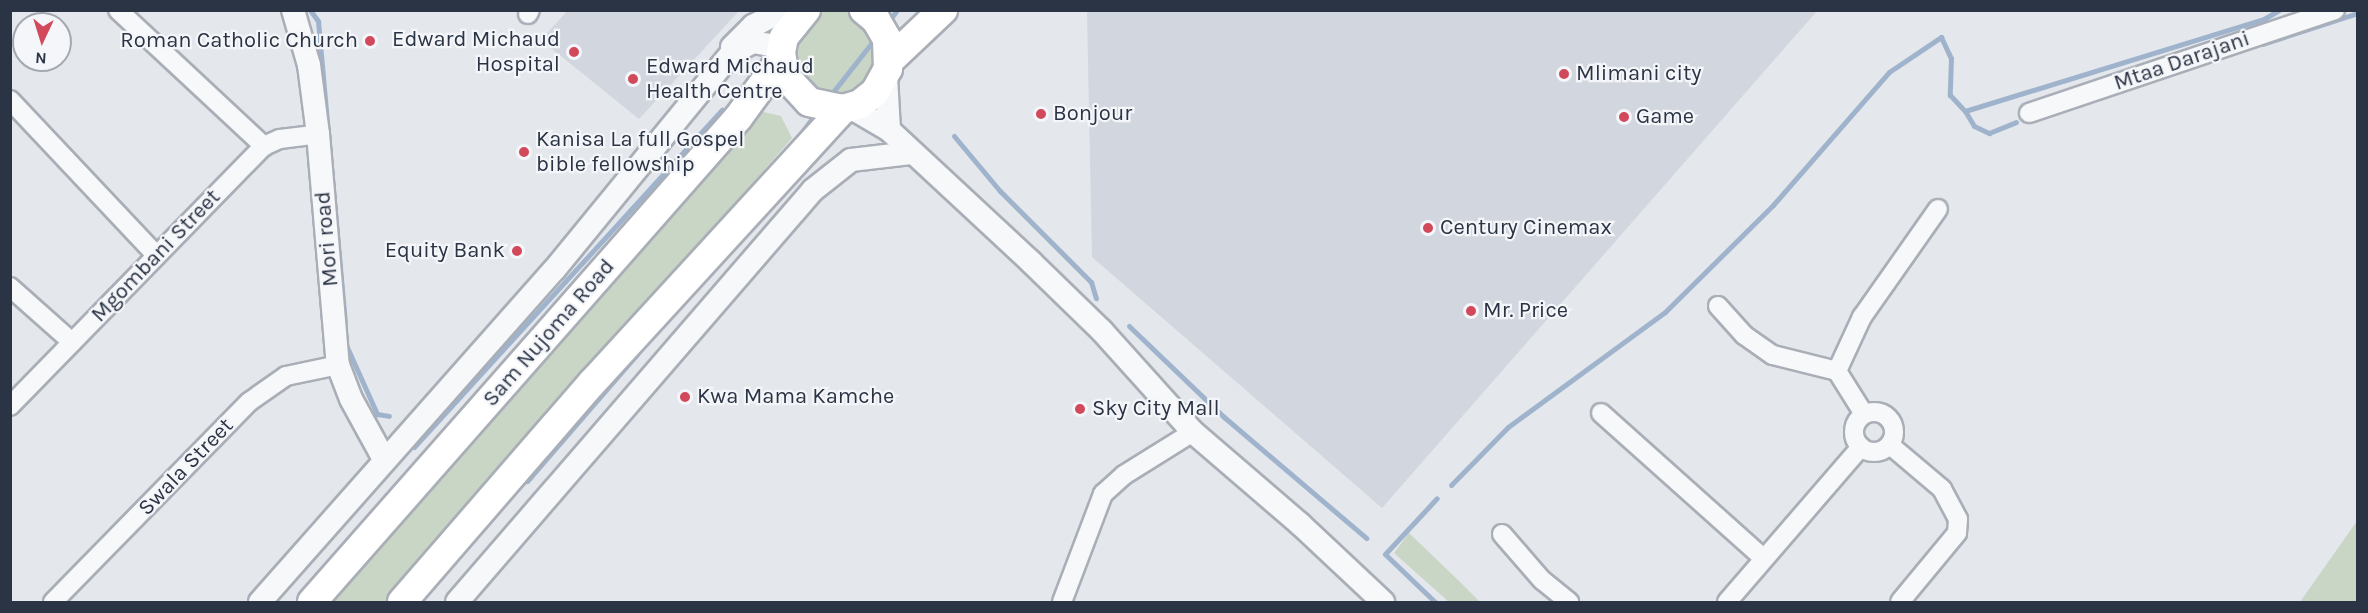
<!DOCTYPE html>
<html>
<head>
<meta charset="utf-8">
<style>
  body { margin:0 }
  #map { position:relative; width:2368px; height:613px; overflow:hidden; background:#e4e7ec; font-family:Karla,sans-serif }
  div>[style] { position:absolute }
  .built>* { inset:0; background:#d2d6de }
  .green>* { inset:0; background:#c9d6c5 }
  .round { border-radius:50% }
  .stream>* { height:5px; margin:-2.5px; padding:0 2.5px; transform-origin:2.5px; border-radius:2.5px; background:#9fb4cc }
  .roads { filter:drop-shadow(2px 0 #a9aeb7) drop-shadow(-2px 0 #a9aeb7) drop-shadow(0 2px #a9aeb7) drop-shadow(0 -2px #a9aeb7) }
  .minor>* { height:18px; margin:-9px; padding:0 9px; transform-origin:9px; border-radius:9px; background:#f7f8fa }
  .minor>.ring { margin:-9px; padding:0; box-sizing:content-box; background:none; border:18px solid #f7f8fa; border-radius:50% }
  .tertiary>* { height:22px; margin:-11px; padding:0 11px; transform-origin:11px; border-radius:11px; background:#f7f8fa }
  .primary>* { height:28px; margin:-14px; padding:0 14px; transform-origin:14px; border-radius:14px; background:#fff }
  .dots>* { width:16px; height:16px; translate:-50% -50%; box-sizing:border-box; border:3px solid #f4f6f9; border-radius:50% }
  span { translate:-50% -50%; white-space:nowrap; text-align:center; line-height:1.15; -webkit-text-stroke:4.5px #f4f6f9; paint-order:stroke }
  .poi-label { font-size:22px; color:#2b3445 }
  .right { translate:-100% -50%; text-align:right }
  .left { translate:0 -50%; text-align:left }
  .street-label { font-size:22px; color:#2b3445 }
  .frame { position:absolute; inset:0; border:12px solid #2b3445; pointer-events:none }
  .north { position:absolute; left:12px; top:12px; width:60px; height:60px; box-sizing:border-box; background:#f4f6f9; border:2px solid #a4a8b1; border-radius:50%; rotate:184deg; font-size:16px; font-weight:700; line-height:24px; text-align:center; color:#2b3445 }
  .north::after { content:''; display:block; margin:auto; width:21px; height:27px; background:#d1495b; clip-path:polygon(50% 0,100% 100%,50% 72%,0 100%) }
</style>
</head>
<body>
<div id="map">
  <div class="built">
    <i style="clip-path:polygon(568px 10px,739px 10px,739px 11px,639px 119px,541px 40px)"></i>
    <i style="clip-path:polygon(1087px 11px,1087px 10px,1817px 11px,1382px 508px,1092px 257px)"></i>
  </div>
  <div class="green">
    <i class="round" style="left:793px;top:10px;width:84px;height:84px"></i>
    <i style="clip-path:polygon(758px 111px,781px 116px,792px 138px,415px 573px,386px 602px,325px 602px)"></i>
    <i style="clip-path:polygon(2357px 521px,2357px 602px,2300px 602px)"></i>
    <i style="clip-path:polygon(1409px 533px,1458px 580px,1480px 602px,1449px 602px,1394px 553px)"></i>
  </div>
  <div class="stream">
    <i style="left:310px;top:10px;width:14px;rotate:54deg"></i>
    <i style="left:318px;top:21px;width:301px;rotate:84.9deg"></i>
    <i style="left:888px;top:22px;width:15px;rotate:-53deg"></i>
    <i style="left:2262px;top:44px;width:101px;rotate:-17.9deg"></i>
    <i style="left:829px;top:97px;width:78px;rotate:-51.8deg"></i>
    <i style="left:1965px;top:111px;width:17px;rotate:59deg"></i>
    <i style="left:1974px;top:126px;width:17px;rotate:25deg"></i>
    <i style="left:1989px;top:133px;width:29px;rotate:-22deg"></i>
    <i style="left:954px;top:136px;width:72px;rotate:50.1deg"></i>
    <i style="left:1000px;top:191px;width:129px;rotate:45deg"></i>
    <i style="left:1091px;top:282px;width:17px;rotate:73deg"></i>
    <i style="left:792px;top:145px;width:41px;rotate:-52.9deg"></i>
    <i style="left:1129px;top:326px;width:132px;rotate:43.8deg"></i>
    <i style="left:1224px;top:417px;width:187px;rotate:40.4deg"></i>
    <i style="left:346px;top:345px;width:76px;rotate:65.8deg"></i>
    <i style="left:377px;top:414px;width:12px;rotate:9deg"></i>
    <i style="left:414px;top:447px;width:457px;rotate:-47.6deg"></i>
    <i style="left:545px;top:459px;width:28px;rotate:129deg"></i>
    <i style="left:527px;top:481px;width:169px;rotate:-49.1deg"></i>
    <i style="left:1451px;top:485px;width:81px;rotate:-45.5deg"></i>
    <i style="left:1508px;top:427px;width:195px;rotate:-36.2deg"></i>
    <i style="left:1665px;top:312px;width:152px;rotate:-44.7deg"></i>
    <i style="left:1773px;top:205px;width:176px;rotate:-48.9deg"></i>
    <i style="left:1889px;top:72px;width:63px;rotate:-33.9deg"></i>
    <i style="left:1941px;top:37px;width:23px;rotate:65deg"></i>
    <i style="left:1951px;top:58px;width:37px;rotate:92deg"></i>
    <i style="left:1950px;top:95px;width:22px;rotate:47deg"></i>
    <i style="left:1965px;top:111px;width:313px;rotate:-17.1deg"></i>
    <i style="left:2264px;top:19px;width:17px;rotate:-31deg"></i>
    <i style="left:1435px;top:602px;width:69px;rotate:-136.2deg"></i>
    <i style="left:1385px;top:554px;width:76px;rotate:-47.1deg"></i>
  </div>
  <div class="roads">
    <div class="minor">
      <i style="left:118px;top:10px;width:200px;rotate:43deg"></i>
      <i style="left:528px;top:14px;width:4px;rotate:-63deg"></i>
      <i style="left:10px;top:100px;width:213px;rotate:46.7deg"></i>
      <i style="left:2029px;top:113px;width:323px;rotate:-18.6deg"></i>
      <i style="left:10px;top:287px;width:83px;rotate:41.6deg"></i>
      <i style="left:1718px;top:306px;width:39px;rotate:48deg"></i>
      <i style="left:1744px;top:335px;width:35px;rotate:35deg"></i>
      <i style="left:1773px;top:355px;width:66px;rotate:14deg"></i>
      <i style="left:1837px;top:371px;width:51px;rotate:57.9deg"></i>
      <i style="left:1837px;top:371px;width:60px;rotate:-65.2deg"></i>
      <i style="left:1862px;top:317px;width:132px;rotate:-54.9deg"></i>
      <i style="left:10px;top:406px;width:363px;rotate:-45.7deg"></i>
      <i style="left:264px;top:146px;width:17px;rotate:-24deg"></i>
      <i style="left:280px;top:139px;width:38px;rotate:-7deg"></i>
      <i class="ring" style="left:1854px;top:412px;width:22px;height:22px"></i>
      <i style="left:1601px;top:413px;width:217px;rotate:41.8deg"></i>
      <i style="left:1890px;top:445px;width:68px;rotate:40.2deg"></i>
      <i style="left:1942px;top:489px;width:34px;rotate:62deg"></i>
      <i style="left:1958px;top:519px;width:14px;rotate:94deg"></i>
      <i style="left:1957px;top:533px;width:89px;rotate:129.6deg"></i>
      <i style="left:1502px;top:534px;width:61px;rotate:49deg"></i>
      <i style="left:1542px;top:580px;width:35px;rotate:39deg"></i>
      <i style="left:53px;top:602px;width:280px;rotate:-45.6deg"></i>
      <i style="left:249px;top:402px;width:45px;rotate:-35.1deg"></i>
      <i style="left:286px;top:376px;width:53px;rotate:-11.9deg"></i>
      <i style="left:1062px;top:602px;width:116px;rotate:-69.2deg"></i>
      <i style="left:1103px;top:494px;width:28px;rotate:-42deg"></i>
      <i style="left:1124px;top:475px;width:81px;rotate:-31.9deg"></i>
      <i style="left:1727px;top:602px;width:205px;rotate:-49.2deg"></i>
    </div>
    <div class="tertiary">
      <i style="left:293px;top:10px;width:57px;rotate:73.8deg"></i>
      <i style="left:309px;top:65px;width:70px;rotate:82.6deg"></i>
      <i style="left:318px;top:134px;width:232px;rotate:85.1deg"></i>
      <i style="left:338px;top:365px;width:36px;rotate:69deg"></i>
      <i style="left:351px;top:399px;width:68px;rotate:61.2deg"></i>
      <i style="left:732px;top:47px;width:30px;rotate:-45deg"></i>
      <i style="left:753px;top:26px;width:26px;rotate:-28deg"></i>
      <i style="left:776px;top:14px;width:27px;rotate:-4deg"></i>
      <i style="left:886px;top:76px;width:54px;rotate:86.8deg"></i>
      <i style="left:850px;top:107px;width:45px;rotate:30.5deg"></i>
      <i style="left:889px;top:130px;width:194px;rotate:42.9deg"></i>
      <i style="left:1031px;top:262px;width:99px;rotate:44.2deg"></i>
      <i style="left:1102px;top:331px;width:136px;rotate:48deg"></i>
      <i style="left:1193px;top:432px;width:141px;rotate:40.7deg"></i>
      <i style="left:1300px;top:524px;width:114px;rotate:43.2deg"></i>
      <i style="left:260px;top:602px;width:443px;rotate:-48.5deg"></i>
      <i style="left:554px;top:270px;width:279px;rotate:-50.7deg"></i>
      <i style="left:731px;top:54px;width:25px;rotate:-29deg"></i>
      <i style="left:753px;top:42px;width:29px;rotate:10deg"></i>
      <i style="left:457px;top:602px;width:544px;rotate:-49.17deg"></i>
      <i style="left:813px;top:190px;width:48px;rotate:-38.3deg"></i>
      <i style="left:851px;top:160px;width:60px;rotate:-6.7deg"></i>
    </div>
    <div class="primary">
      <i style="left:806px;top:10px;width:35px;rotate:129deg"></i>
      <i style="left:784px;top:37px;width:16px;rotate:101deg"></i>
      <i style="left:781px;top:53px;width:23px;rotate:80deg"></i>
      <i style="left:785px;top:76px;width:35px;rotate:47deg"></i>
      <i style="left:809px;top:102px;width:35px;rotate:12deg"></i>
      <i style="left:843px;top:109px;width:18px;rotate:-16deg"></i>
      <i style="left:860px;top:104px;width:19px;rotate:-39deg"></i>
      <i style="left:875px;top:92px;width:26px;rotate:-61deg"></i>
      <i style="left:888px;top:69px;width:30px;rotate:-92deg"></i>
      <i style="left:887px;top:39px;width:22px;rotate:-120deg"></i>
      <i style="left:876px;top:20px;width:16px;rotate:-140deg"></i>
      <i style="left:888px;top:62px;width:76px;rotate:-43.4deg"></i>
      <i style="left:312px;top:602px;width:645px;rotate:-48.65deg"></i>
      <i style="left:738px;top:118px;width:73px;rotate:-53.9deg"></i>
      <i style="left:402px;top:602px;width:290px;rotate:-49.1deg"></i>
      <i style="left:592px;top:383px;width:372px;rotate:-47.5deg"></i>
    </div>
  </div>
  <div class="dots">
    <i style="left:370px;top:41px;background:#d1495b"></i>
    <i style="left:574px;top:52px;background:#d1495b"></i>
    <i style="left:1564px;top:74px;background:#d1495b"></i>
    <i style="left:633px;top:79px;background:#d1495b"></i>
    <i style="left:1041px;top:114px;background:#d1495b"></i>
    <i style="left:1624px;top:117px;background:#d1495b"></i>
    <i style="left:524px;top:152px;background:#d1495b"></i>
    <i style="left:1428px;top:228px;background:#d1495b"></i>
    <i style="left:517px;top:251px;background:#d1495b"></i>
    <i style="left:1471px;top:311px;background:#d1495b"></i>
    <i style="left:685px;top:397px;background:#d1495b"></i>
    <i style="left:1080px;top:409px;background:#d1495b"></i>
  </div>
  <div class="poi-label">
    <span class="right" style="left:560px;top:52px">Edward Michaud<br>Hospital</span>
    <span class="right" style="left:358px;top:41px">Roman Catholic Church</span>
    <span class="left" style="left:646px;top:79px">Edward Michaud<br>Health Centre</span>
    <span class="left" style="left:1576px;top:74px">Mlimani city</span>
    <span class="left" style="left:1053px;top:114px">Bonjour</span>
    <span class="left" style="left:1636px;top:117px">Game</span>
    <span class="left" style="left:536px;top:152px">Kanisa La full Gospel<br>bible fellowship</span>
    <span class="left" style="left:1440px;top:228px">Century Cinemax</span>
    <span class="right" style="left:505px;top:251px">Equity Bank</span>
    <span class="left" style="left:1483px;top:311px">Mr. Price</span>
    <span class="left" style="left:697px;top:397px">Kwa Mama Kamche</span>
    <span class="left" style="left:1092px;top:409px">Sky City Mall</span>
  </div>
  <div class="street-label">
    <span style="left:2182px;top:61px;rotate:-19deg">Mtaa Darajani</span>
    <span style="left:327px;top:239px;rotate:-95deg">Mori road</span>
    <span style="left:156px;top:256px;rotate:-46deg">Mgombani Street</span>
    <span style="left:549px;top:333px;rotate:-49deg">Sam Nujoma Road</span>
    <span style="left:186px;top:467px;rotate:-46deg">Swala Street</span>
  </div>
  <div class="frame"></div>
  <div class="north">N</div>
</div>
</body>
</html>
